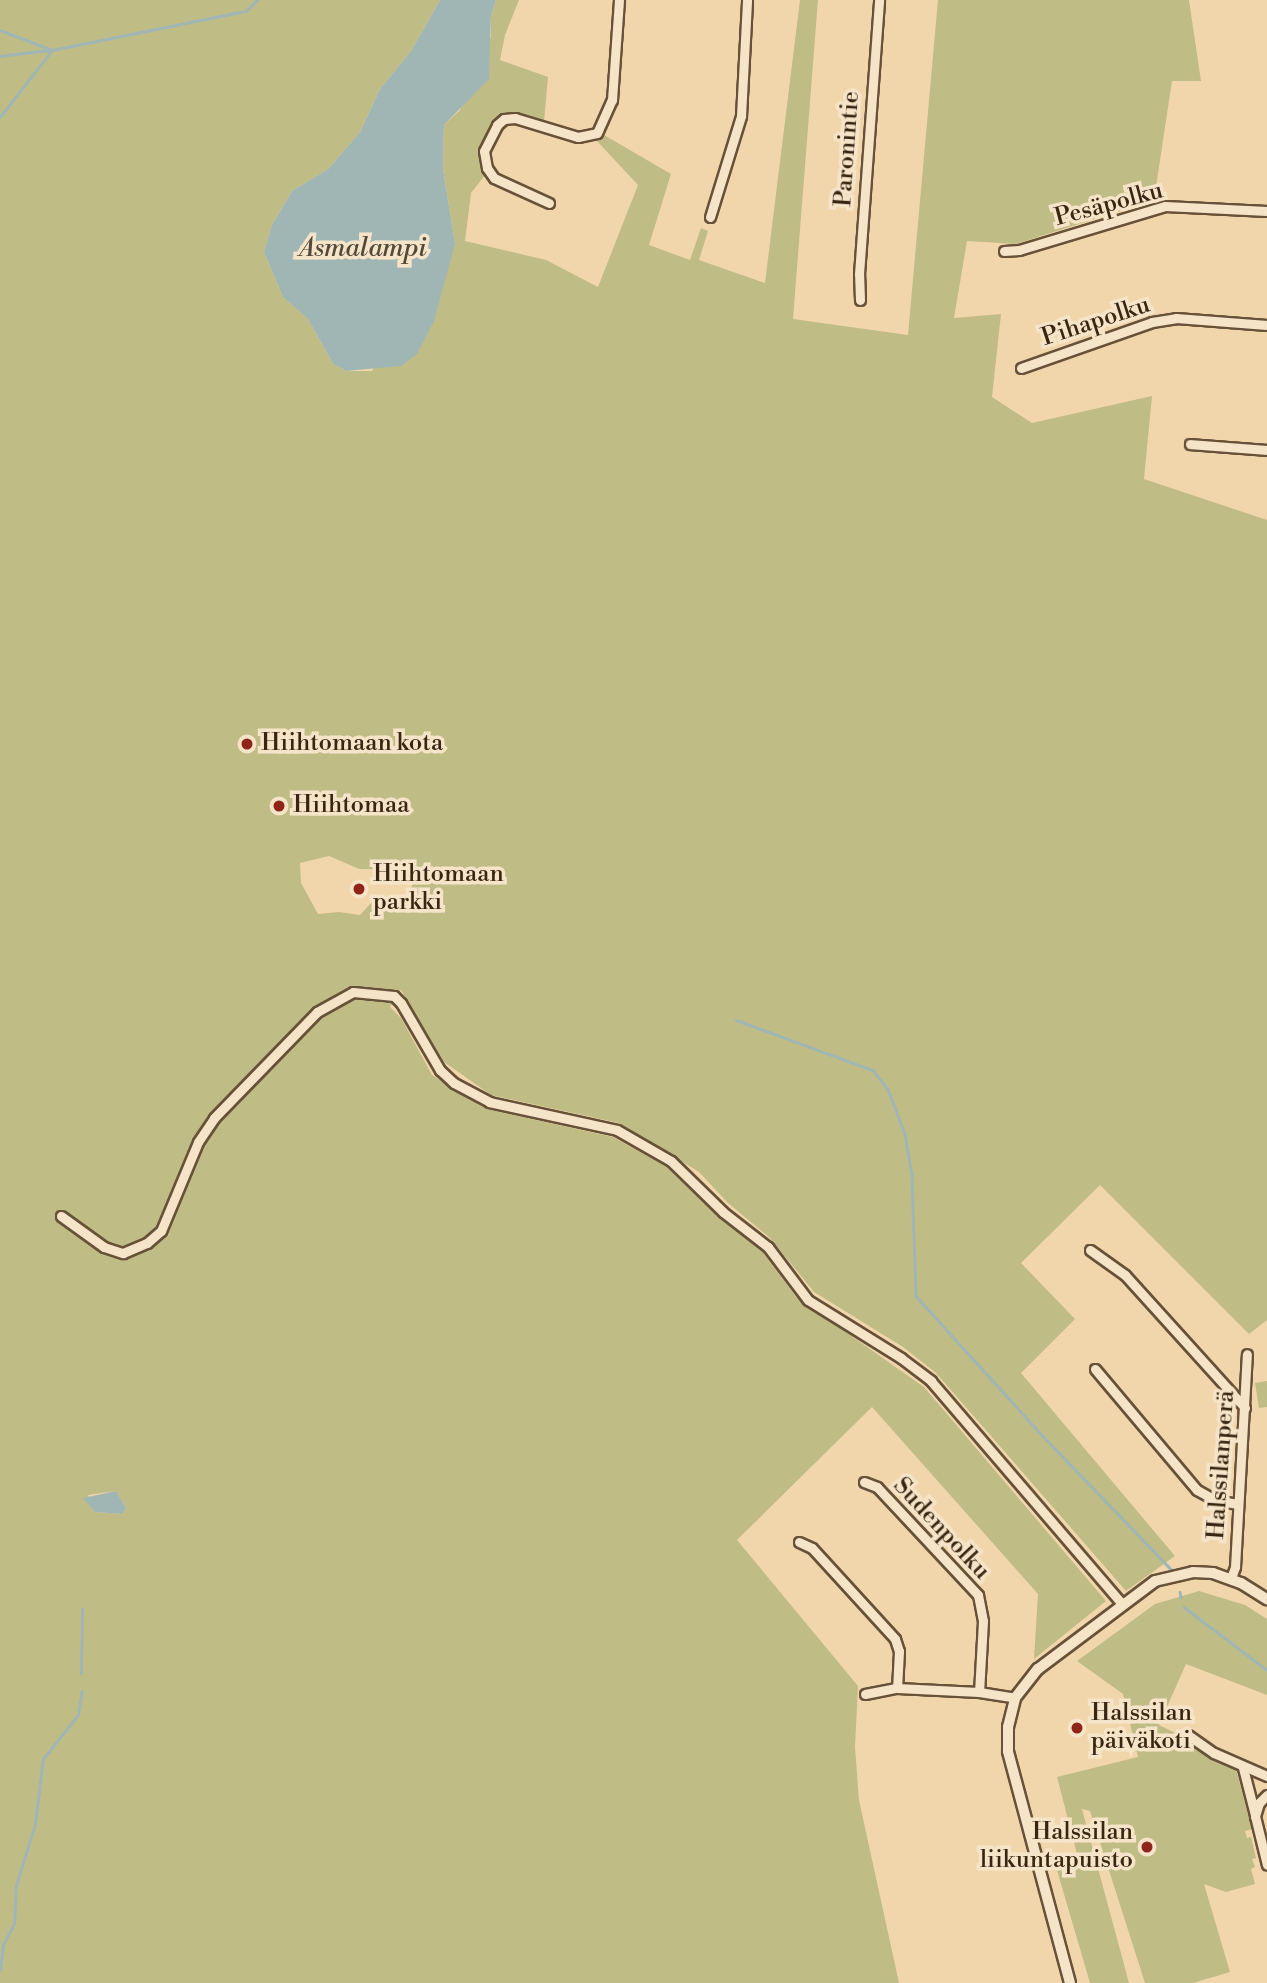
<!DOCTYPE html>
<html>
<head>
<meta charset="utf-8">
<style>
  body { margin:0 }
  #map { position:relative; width:1267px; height:1983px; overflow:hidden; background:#f1d6ac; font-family:"Libre Bodoni",serif }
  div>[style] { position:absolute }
  .green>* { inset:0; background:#c0bc86 }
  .water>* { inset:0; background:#9fb6b5 }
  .stream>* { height:2.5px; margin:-1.25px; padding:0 1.25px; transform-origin:1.25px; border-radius:1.25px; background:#9fb6b5 }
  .roads { filter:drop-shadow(2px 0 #675138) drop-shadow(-2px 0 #675138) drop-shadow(0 2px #675138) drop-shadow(0 -2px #675138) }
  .minor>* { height:9px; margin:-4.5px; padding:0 4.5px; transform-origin:4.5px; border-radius:4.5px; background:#f6e4c9 }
  .tertiary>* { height:10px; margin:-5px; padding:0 5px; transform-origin:5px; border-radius:5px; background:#f6e4c9 }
  .dots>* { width:19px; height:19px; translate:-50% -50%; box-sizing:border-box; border:4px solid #f6e4c9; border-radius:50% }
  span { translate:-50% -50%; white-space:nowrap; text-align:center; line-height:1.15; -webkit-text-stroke:7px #f6e4c9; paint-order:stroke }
  .street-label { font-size:24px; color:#392512 }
  .poi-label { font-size:24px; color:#392512 }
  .left { translate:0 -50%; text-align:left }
  .right { translate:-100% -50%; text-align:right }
  .water-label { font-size:26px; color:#52493b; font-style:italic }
</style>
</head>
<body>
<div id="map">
  <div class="green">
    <i style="clip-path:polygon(evenodd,0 0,440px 0,411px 51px,380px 89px,360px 132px,328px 169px,292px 191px,272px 225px,264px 252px,283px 297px,308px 319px,333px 364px,346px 371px,372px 371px,455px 244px,443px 169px,444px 125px,460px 110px,491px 37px,491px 15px,496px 0,519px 0,505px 35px,500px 60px,548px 77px,544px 122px,519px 115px,494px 118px,480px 151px,486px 174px,471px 193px,465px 241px,546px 260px,598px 287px,638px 185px,596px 140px,604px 135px,671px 174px,649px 245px,690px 260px,701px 228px,708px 231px,699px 260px,765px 283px,800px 0,818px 0,793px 319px,908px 335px,938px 0,1189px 0,1201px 81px,1172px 81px,1154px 200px,1016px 244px,967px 241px,954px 318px,1001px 314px,992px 397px,1032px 423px,1152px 396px,1144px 479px,1267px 520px,1267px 1320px,1249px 1334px,1100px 1185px,1021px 1263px,1075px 1319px,1021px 1373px,1175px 1556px,1126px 1591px,936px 1373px,903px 1347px,814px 1292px,770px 1238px,728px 1203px,699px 1172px,619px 1123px,491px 1095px,444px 1062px,401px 990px,390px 1007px,401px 1018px,432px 1075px,486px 1109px,613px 1137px,665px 1166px,717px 1216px,761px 1250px,796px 1297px,924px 1387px,1106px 1601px,1034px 1659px,1038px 1594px,872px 1407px,737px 1540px,858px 1686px,855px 1747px,859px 1800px,899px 1983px,0 1983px,0 0,329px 856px,359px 869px,414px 870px,410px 900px,372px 902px,360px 915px,339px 912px,318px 914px,301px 883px,300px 863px,329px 856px,0 0,116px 1491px,126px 1508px,123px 1514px,95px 1512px,88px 1495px,116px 1491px)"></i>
    <i style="clip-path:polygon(1267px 1381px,1267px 1407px,1259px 1408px,1255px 1383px)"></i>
    <i style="clip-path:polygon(1199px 1591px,1245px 1605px,1267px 1619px,1267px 1695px,1186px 1664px,1159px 1725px,1200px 1745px,1236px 1769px,1252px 1829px,1245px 1831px,1247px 1838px,1251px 1837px,1256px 1858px,1252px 1859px,1255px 1867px,1251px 1869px,1255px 1884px,1226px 1892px,1204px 1884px,1230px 1972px,1193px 1983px,1145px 1983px,1090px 1811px,1082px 1809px,1129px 1983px,1090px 1983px,1054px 1860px,1077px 1854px,1057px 1777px,1138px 1757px,1123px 1694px,1077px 1661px,1155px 1604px)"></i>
  </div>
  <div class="water">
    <i style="clip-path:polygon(440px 0,496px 0,491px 15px,489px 79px,444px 125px,443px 169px,455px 244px,434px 321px,417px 354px,401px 366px,346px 371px,333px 364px,308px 319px,283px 297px,264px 252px,272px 225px,292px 191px,328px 169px,360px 132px,380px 89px,411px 51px)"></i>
    <i style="clip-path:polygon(116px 1491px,126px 1508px,123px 1514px,95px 1512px,83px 1498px)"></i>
  </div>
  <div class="stream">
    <i style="left:0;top:30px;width:56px;rotate:21deg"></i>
    <i style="left:0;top:56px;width:49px;rotate:-7deg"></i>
    <i style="left:0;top:117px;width:85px;rotate:-52.2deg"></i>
    <i style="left:52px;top:50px;width:198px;rotate:-11.4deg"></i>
    <i style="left:246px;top:11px;width:16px;rotate:-45deg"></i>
    <i style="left:736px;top:1020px;width:146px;rotate:20.1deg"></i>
    <i style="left:873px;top:1070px;width:24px;rotate:52deg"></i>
    <i style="left:888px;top:1089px;width:48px;rotate:69.3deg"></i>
    <i style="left:905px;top:1134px;width:42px;rotate:80.3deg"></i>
    <i style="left:912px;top:1175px;width:121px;rotate:88.1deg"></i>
    <i style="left:916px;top:1296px;width:188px;rotate:47.8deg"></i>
    <i style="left:1042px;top:1435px;width:190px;rotate:46.1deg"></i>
    <i style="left:1180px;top:1592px;width:5px;rotate:79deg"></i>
    <i style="left:1184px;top:1607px;width:104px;rotate:37.2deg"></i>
    <i style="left:81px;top:1674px;width:65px;rotate:-89.1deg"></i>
    <i style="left:0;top:1970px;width:25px;rotate:-83deg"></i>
    <i style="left:3px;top:1945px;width:25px;rotate:-63deg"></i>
    <i style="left:14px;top:1923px;width:37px;rotate:-87deg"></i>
    <i style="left:16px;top:1886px;width:65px;rotate:-73deg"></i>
    <i style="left:35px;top:1824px;width:65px;rotate:-83deg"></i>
    <i style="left:43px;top:1759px;width:56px;rotate:-51.5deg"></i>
    <i style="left:78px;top:1715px;width:24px;rotate:-81deg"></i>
  </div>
  <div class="roads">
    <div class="minor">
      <i style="left:549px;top:203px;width:60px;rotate:-155.6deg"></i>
      <i style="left:494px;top:178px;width:12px;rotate:-125deg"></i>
      <i style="left:487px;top:168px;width:17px;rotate:-100deg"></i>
      <i style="left:484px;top:151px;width:29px;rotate:-63deg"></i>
      <i style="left:497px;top:125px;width:9px;rotate:-41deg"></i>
      <i style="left:504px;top:119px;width:11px;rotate:-5deg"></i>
      <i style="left:515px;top:118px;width:66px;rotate:16.8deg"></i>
      <i style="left:578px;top:137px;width:19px;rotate:-12deg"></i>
      <i style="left:597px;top:133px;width:36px;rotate:-66deg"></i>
      <i style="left:612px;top:100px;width:100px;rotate:-86deg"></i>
      <i style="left:710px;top:217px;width:106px;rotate:-72.9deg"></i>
      <i style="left:741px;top:116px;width:116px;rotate:-87deg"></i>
      <i style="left:1004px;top:251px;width:15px;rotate:-4deg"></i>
      <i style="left:1019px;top:250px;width:152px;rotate:-16.8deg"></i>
      <i style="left:1165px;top:206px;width:102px;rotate:2.8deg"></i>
      <i style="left:860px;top:300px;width:26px;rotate:-92deg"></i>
      <i style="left:859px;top:274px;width:275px;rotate:-85.8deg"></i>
      <i style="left:1021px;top:368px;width:139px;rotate:-19.3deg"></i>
      <i style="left:1152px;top:322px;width:24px;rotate:-9deg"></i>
      <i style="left:1176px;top:318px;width:91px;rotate:4.4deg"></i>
      <i style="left:1190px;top:444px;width:77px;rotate:4.5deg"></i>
      <i style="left:61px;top:1216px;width:53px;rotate:35.8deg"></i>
      <i style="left:104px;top:1247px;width:20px;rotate:18deg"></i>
      <i style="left:123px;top:1253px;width:26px;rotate:-23deg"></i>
      <i style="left:147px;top:1243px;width:18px;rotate:-41deg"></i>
      <i style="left:161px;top:1231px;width:96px;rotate:-67.4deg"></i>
      <i style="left:198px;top:1142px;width:29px;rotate:-56deg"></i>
      <i style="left:214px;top:1118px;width:148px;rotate:-45.8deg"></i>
      <i style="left:317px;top:1012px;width:41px;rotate:-29.1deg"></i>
      <i style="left:353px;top:992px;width:41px;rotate:5.6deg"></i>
      <i style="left:394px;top:996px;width:10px;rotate:45deg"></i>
      <i style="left:401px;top:1003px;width:78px;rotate:59.8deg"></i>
      <i style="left:440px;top:1070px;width:19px;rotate:43deg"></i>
      <i style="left:454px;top:1083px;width:40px;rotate:28deg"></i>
      <i style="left:489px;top:1102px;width:131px;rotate:12.3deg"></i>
      <i style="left:617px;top:1130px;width:62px;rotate:29.9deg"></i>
      <i style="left:671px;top:1161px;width:73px;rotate:44.4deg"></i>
      <i style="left:723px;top:1212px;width:57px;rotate:37.9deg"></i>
      <i style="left:768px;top:1247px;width:66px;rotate:53deg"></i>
      <i style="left:808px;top:1300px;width:110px;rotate:31.9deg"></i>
      <i style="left:901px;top:1358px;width:38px;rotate:37deg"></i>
      <i style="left:931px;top:1381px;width:294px;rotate:49.4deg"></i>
      <i style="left:1090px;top:1250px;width:43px;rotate:35.5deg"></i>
      <i style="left:1125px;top:1275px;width:179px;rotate:47.9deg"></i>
      <i style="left:1095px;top:1369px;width:158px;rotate:49.9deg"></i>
      <i style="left:1197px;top:1490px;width:21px;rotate:29deg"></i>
      <i style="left:1215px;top:1500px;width:23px;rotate:10deg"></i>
      <i style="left:864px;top:1482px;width:14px;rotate:21deg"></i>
      <i style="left:877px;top:1487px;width:148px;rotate:46.9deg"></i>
      <i style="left:978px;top:1595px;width:26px;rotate:79deg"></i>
      <i style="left:983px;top:1621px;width:71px;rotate:93.2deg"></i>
      <i style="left:799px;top:1542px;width:14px;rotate:25deg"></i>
      <i style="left:812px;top:1548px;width:123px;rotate:47.6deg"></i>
      <i style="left:895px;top:1639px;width:13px;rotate:72deg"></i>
      <i style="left:899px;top:1651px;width:37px;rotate:93deg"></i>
      <i style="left:1231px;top:1578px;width:12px;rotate:-70deg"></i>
      <i style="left:1235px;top:1567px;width:213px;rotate:-86.8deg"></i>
      <i style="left:865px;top:1694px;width:33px;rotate:-11deg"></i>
      <i style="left:897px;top:1688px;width:82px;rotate:2.8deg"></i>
      <i style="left:979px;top:1692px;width:36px;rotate:9deg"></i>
      <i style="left:1188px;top:1735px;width:32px;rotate:35deg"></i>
      <i style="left:1214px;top:1753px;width:58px;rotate:23.5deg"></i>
      <i style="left:1243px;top:1768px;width:49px;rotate:75.7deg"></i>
      <i style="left:1267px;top:1795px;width:11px;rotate:135deg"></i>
      <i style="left:1259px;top:1803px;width:14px;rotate:107deg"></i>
      <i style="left:1255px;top:1816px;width:50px;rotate:76.2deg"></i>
    </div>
    <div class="tertiary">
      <i style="left:1070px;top:1983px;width:240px;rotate:-105deg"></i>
      <i style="left:1008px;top:1751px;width:24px;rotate:-90deg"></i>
      <i style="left:1008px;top:1727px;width:30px;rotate:-76deg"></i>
      <i style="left:1015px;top:1698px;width:37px;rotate:-52deg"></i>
      <i style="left:1038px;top:1669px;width:146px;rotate:-36.9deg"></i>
      <i style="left:1155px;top:1581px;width:39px;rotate:-13deg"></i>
      <i style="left:1193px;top:1572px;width:20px;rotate:3deg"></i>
      <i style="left:1213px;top:1573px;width:30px;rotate:20deg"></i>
      <i style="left:1241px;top:1583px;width:31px;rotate:32deg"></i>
    </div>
  </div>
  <div class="dots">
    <i style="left:247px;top:744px;background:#8f2418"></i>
    <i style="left:279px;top:806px;background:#8f2418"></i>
    <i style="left:359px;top:889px;background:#8f2418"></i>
    <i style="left:1077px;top:1728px;background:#8f2418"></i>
    <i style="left:1147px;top:1847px;background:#8f2418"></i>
  </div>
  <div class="street-label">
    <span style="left:848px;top:149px;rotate:-86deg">Paronintie</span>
    <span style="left:1109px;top:205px;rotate:-15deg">Pesäpolku</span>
    <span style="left:1096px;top:322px;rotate:-18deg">Pihapolku</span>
    <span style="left:1222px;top:1465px;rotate:-86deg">Halssilanperä</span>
    <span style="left:941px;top:1529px;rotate:47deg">Sudenpolku</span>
  </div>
  <div class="poi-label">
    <span class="left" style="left:261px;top:744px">Hiihtomaan kota</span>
    <span class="left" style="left:293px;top:806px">Hiihtomaa</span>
    <span class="left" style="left:373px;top:889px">Hiihtomaan<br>parkki</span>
    <span class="left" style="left:1091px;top:1728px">Halssilan<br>päiväkoti</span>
    <span class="right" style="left:1133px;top:1847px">Halssilan<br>liikuntapuisto</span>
  </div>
  <div class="water-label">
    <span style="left:363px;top:249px">Asmalampi</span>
  </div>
</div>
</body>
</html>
